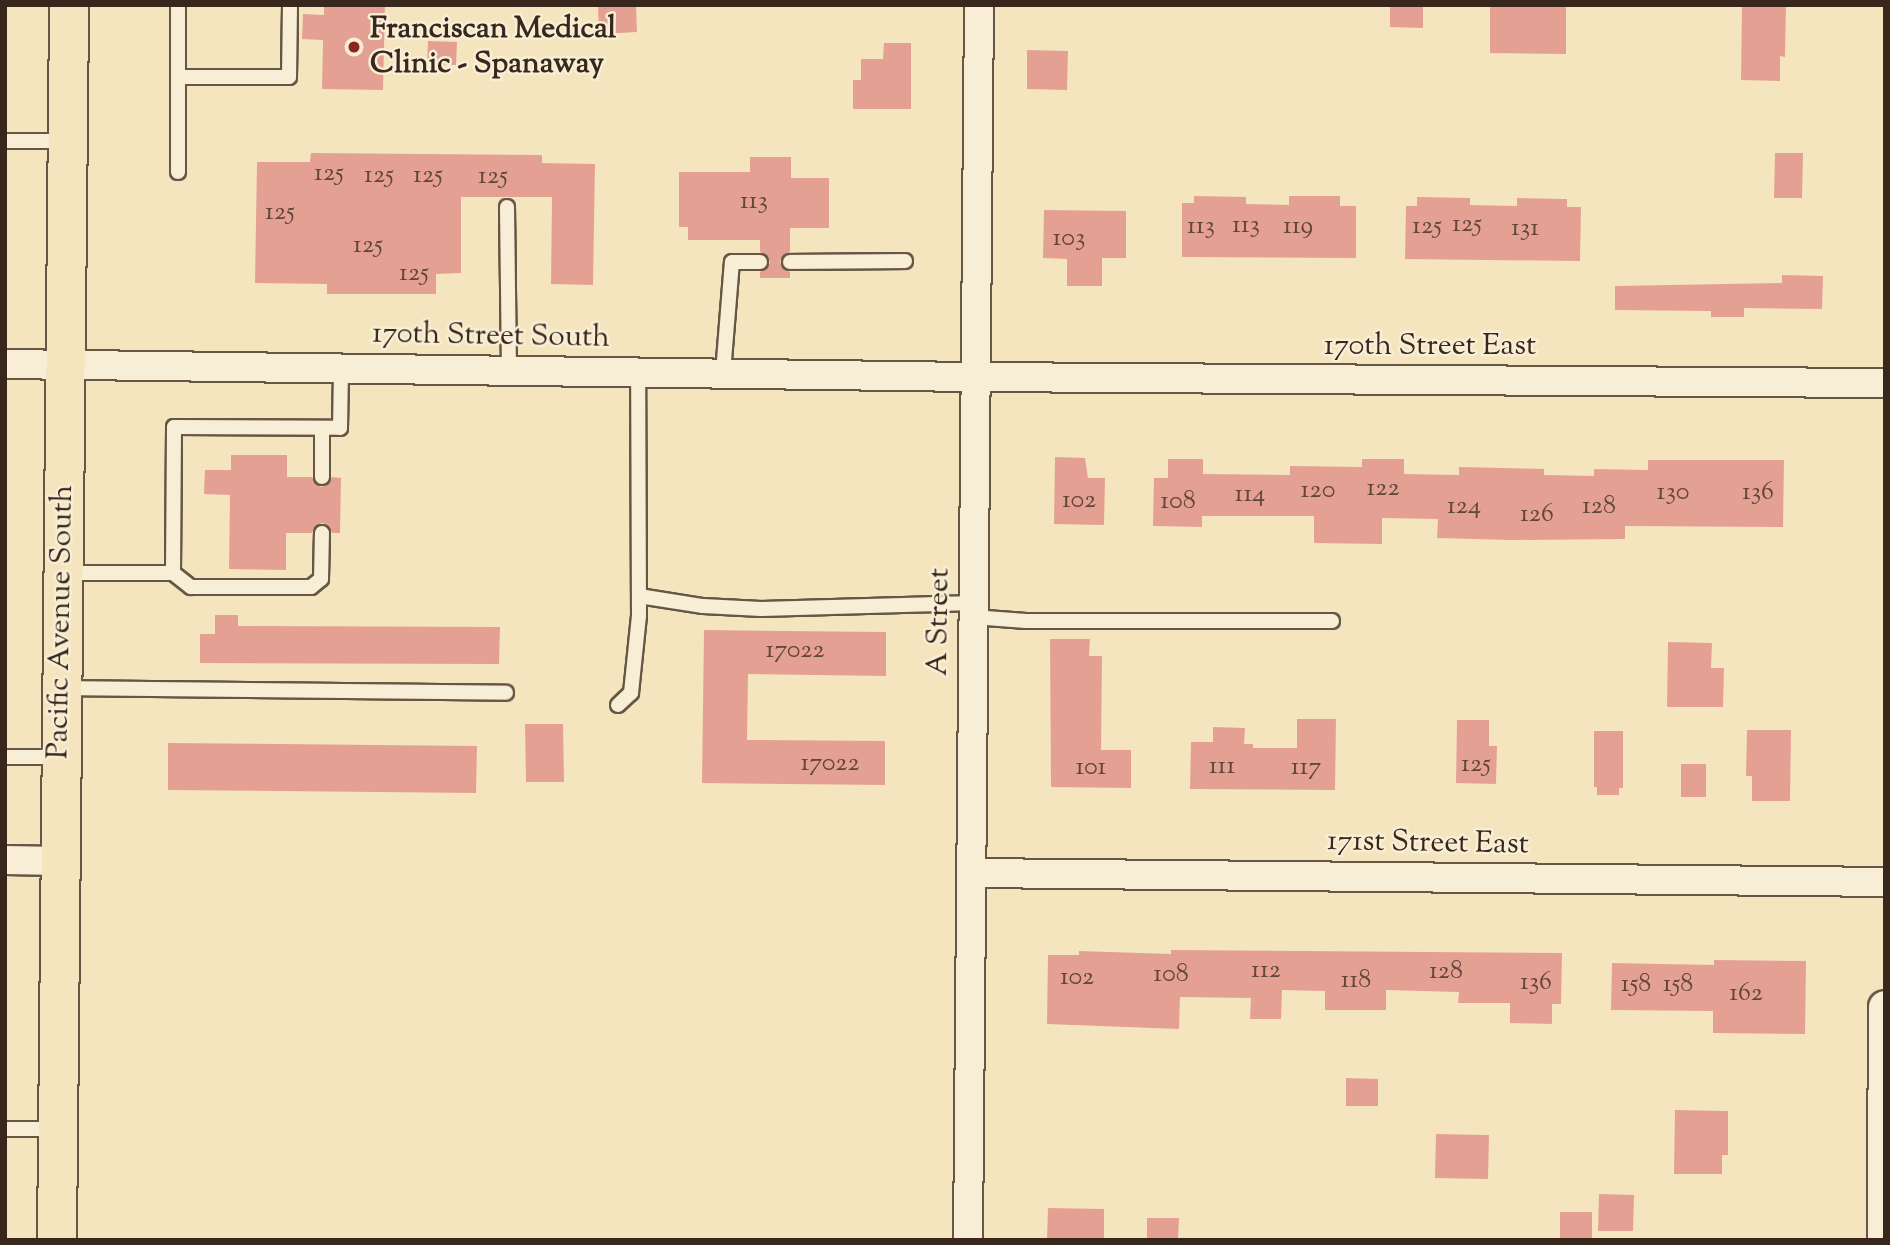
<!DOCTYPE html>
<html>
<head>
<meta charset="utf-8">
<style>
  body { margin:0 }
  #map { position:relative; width:1890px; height:1245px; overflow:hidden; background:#f5e5be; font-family:"Sorts Mill Goudy",serif }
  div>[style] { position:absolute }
  .building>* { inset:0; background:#e4a193 }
  .roads { filter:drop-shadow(2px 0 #665644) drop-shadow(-2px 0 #665644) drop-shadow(0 2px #665644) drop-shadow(0 -2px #665644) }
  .service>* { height:14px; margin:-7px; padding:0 7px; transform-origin:7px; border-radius:7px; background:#f8eed5 }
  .minor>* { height:28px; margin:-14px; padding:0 14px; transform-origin:14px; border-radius:14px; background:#f8eed5 }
  .tertiary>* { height:33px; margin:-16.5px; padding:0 16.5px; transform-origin:16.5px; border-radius:16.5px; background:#f8eed5 }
  .primary>* { height:38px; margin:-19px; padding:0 19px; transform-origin:19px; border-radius:19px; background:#f5e5be }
  .dots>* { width:19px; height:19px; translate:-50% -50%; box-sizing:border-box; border:4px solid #f8eed5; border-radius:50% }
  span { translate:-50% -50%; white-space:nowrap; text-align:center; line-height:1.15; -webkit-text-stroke:5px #f8eed5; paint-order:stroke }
  .number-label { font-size:26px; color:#62463a }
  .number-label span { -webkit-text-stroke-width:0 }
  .poi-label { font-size:30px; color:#37271c; font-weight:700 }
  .left { translate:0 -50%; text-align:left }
  .street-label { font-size:30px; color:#37271c }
  .frame { position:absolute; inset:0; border:7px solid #37271c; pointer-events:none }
</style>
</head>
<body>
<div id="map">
  <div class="building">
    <i style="clip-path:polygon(324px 5px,385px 5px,383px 90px,322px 89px,323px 40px,302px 39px,303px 14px,324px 15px)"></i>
    <i style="clip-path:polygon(598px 5px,636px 5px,637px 32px,599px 34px)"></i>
    <i style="clip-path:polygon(1390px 5px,1423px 5px,1423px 28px,1390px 27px)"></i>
    <i style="clip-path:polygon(1490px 5px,1566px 5px,1566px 54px,1490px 53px)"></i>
    <i style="clip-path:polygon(1742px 5px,1786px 5px,1785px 57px,1780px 56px,1780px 81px,1741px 80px)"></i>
    <i style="clip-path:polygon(428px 41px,457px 42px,456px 65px,427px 64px)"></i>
    <i style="clip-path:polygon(884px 43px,911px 43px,911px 109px,853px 109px,853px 80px,861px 80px,861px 59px,883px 59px)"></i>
    <i style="clip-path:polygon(1027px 50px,1068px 51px,1067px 90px,1027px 89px)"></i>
    <i style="clip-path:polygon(311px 153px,542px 155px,542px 163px,595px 164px,593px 285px,551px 284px,552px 197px,461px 197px,461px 273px,436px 274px,436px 294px,327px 294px,327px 284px,255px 283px,257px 162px,310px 162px)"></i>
    <i style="clip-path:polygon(1775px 153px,1803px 153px,1802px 198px,1774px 198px)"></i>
    <i style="clip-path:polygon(750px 157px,791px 157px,791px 178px,829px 178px,829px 228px,790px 228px,790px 252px,785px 254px,780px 261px,782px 267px,790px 272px,790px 278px,760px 278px,760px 272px,770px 263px,768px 257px,760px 252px,760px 240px,688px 240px,688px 227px,679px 227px,679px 172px,750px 172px)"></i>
    <i style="clip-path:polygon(1194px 196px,1246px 197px,1246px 204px,1289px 205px,1289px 196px,1340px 196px,1340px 206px,1356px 206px,1356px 258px,1182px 257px,1182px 203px,1194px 203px)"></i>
    <i style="clip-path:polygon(1417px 197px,1470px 198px,1470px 205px,1517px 206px,1517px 198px,1567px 199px,1567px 207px,1581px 207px,1580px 261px,1405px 259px,1406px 206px,1417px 206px)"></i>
    <i style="clip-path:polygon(1044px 210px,1126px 211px,1126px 258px,1102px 258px,1102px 286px,1067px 286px,1067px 259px,1043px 258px)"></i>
    <i style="clip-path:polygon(1782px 275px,1823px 276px,1822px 309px,1744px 308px,1744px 317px,1711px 317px,1711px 311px,1615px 310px,1615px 286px,1782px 283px)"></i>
    <i style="clip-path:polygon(231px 455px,287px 455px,287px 477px,312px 477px,321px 487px,327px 485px,332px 477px,341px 478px,340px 533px,332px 533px,328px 525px,322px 523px,314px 527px,312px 533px,286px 533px,286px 570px,229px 569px,230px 495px,204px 494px,205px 470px,231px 470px)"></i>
    <i style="clip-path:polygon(1055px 457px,1085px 458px,1088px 478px,1105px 478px,1104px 525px,1054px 524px)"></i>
    <i style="clip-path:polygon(1168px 459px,1203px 459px,1203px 474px,1290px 475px,1290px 466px,1362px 467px,1362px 459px,1404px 459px,1404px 474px,1459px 475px,1459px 467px,1544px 469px,1544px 475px,1594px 476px,1594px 469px,1648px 470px,1648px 460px,1784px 460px,1783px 527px,1625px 526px,1625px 539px,1511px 540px,1437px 538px,1438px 519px,1382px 518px,1382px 544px,1314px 543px,1314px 516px,1202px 516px,1202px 527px,1153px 526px,1154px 478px,1168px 478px)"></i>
    <i style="clip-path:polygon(215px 615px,238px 615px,238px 626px,500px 627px,499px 664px,200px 663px,200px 634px,215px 634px)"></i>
    <i style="clip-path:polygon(704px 630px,886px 632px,886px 676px,748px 674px,747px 740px,885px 741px,885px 785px,702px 783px)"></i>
    <i style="clip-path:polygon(1050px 639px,1090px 639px,1089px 656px,1102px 656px,1101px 750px,1131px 750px,1131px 788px,1051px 787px)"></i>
    <i style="clip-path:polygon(1668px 642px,1712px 643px,1711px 668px,1724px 668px,1723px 707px,1667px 707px)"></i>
    <i style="clip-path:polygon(1297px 719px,1336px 719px,1335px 790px,1190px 789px,1191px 742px,1213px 742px,1213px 727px,1245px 728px,1244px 744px,1253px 744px,1253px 748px,1297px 748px)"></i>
    <i style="clip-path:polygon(1457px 720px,1489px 720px,1489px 746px,1497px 746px,1496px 784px,1456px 783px)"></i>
    <i style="clip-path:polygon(525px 724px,563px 724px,564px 782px,526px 782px)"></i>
    <i style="clip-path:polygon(1747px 730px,1791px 730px,1790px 801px,1752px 801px,1752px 776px,1746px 776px)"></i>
    <i style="clip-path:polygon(1594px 731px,1623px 731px,1623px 788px,1619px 788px,1619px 795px,1597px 795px,1597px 787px,1594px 787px)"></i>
    <i style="clip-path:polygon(168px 743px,477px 746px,476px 793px,168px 790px)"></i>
    <i style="clip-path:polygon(1681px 764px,1706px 764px,1706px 797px,1681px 797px)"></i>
    <i style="clip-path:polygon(1171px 950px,1562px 953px,1561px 1004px,1552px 1004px,1552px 1024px,1510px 1023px,1510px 1003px,1458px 1003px,1459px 992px,1386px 990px,1386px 1010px,1325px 1010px,1325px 991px,1282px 990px,1281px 1019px,1250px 1019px,1251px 998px,1180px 997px,1179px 1029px,1047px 1024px,1048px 955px,1079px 955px,1079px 951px,1171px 954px)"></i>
    <i style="clip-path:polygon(1714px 960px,1806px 961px,1805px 1034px,1713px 1033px,1713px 1011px,1611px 1010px,1612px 963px,1714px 965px)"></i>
    <i style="clip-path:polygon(1346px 1078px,1378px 1079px,1378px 1106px,1346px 1106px)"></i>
    <i style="clip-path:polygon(1675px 1110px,1728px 1111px,1728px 1155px,1722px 1155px,1722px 1174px,1674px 1174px)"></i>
    <i style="clip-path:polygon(1436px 1134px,1489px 1135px,1488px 1179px,1435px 1178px)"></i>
    <i style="clip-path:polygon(1599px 1194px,1634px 1195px,1633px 1231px,1598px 1231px)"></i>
    <i style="clip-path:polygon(1048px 1208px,1104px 1209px,1104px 1240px,1047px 1240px)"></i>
    <i style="clip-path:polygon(1560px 1212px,1592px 1212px,1592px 1240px,1560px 1240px)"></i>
    <i style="clip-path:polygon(1147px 1218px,1179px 1218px,1178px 1240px,1147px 1240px)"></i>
  </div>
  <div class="roads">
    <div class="service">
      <i style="left:178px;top:5px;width:167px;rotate:90deg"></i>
      <i style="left:178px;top:77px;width:111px"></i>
      <i style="left:289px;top:77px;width:72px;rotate:-89.2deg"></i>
      <i style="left:5px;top:141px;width:62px"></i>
      <i style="left:507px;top:207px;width:164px;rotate:89.3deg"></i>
      <i style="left:790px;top:262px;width:115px;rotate:-0.5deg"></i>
      <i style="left:723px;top:373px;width:111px;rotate:-85.4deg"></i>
      <i style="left:732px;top:262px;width:28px"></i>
      <i style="left:322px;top:428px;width:49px;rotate:90deg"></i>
      <i style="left:64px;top:573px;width:109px"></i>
      <i style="left:173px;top:573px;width:146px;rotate:-89.6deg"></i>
      <i style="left:174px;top:427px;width:166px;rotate:0.3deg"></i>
      <i style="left:340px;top:428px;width:60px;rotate:-89deg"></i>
      <i style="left:173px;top:573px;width:23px;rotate:38deg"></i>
      <i style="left:191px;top:587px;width:120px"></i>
      <i style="left:311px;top:587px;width:13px;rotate:-39deg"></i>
      <i style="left:321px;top:579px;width:46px;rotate:-88.8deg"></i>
      <i style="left:639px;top:596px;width:65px;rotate:8.9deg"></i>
      <i style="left:703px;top:606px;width:58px;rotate:3deg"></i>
      <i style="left:761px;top:609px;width:213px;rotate:-1.6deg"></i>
      <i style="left:973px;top:617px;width:53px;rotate:4.3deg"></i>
      <i style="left:1026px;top:621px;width:306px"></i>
      <i style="left:63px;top:688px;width:443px;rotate:0.6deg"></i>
      <i style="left:618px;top:705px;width:18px;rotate:-43deg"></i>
      <i style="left:631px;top:693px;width:77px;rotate:-84.1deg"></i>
      <i style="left:639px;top:616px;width:243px;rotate:-90.2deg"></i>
      <i style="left:5px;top:757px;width:55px"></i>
      <i style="left:5px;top:1129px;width:51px"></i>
    </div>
    <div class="minor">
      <i style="left:5px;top:364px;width:971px;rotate:0.77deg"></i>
      <i style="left:976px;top:377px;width:909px;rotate:0.38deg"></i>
      <i style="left:5px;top:860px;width:55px;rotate:1deg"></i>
      <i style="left:971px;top:873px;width:914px;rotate:0.56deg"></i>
      <i style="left:968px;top:1240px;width:1235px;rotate:-89.49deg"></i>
    </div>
    <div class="tertiary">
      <i style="left:1884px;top:1240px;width:233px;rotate:-89.8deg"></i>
    </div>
    <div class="primary">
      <i style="left:57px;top:1240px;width:1235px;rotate:-89.44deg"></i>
    </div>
  </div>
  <div class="dots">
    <i style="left:354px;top:47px;background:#8f2418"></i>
  </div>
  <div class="number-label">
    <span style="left:329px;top:174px">125</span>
    <span style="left:379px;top:176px">125</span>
    <span style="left:428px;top:176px">125</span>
    <span style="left:493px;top:177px">125</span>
    <span style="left:754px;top:202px">113</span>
    <span style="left:280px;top:213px">125</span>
    <span style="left:1467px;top:225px">125</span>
    <span style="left:1246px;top:226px">113</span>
    <span style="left:1201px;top:227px">113</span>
    <span style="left:1298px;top:227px">119</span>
    <span style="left:1427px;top:227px">125</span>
    <span style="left:1525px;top:229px">131</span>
    <span style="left:1069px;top:239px">103</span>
    <span style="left:368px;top:246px">125</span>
    <span style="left:414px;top:274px">125</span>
    <span style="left:1383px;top:489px">122</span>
    <span style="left:1318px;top:491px">120</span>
    <span style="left:1673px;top:493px">130</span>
    <span style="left:1758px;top:493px">136</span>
    <span style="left:1250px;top:495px">114</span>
    <span style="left:1079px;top:501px">102</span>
    <span style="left:1178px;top:502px">108</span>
    <span style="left:1464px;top:507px">124</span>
    <span style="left:1599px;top:507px">128</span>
    <span style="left:1537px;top:515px">126</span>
    <span style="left:795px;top:651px">17022</span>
    <span style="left:830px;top:764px">17022</span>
    <span style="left:1476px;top:765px">125</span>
    <span style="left:1222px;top:767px">111</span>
    <span style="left:1091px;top:768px">101</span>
    <span style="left:1306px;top:768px">117</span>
    <span style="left:1266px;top:971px">112</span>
    <span style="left:1446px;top:972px">128</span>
    <span style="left:1171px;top:975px">108</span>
    <span style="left:1077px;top:978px">102</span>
    <span style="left:1356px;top:981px">118</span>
    <span style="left:1536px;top:983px">136</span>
    <span style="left:1636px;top:985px">158</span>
    <span style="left:1678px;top:985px">158</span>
    <span style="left:1746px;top:994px">162</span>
  </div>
  <div class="poi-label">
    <span class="left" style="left:370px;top:47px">Franciscan Medical<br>Clinic - Spanaway</span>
  </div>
  <div class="street-label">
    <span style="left:491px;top:337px;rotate:1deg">170th Street South</span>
    <span style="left:1430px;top:347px">170th Street East</span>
    <span style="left:62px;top:622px;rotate:-89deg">Pacific Avenue South</span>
    <span style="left:940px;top:622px;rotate:-89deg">A Street</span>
    <span style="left:1428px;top:844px;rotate:1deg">171st Street East</span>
  </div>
  <div class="frame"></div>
</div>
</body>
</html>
